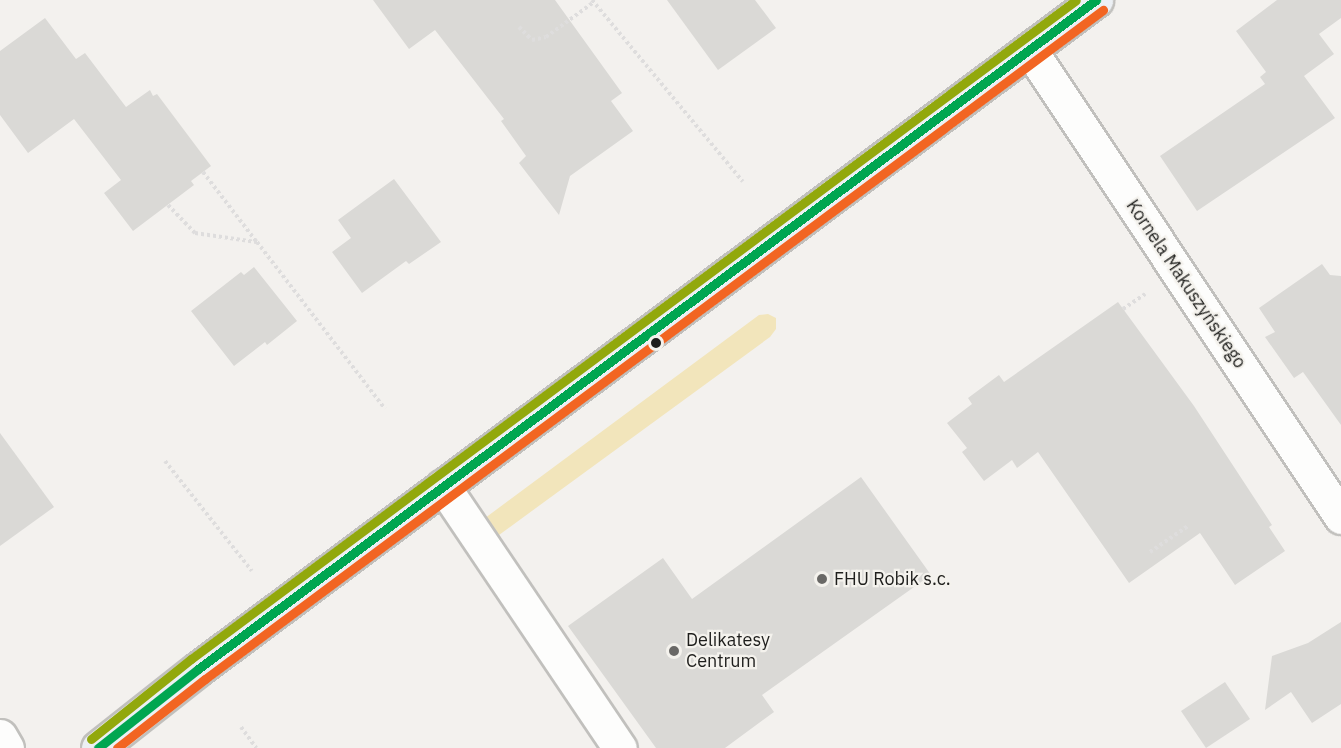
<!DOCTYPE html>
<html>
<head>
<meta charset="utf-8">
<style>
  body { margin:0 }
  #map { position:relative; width:1341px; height:748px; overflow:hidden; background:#f3f1ee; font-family:"IBM Plex Sans",sans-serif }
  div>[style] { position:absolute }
  .green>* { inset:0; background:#f2e5bb }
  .building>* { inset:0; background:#dad9d6 }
  .path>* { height:4px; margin-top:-2px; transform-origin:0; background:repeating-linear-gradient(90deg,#dedddd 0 3px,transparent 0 6px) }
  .roads { filter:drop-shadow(2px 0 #c1c0bd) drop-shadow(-2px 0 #c1c0bd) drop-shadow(0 2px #c1c0bd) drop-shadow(0 -2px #c1c0bd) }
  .minor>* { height:33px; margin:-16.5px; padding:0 16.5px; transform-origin:16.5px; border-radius:16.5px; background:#fdfdfc }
  .major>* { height:33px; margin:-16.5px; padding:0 16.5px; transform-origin:16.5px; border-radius:16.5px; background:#ecf0f4 }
  .bus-1>* { height:9px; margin:-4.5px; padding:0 4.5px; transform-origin:4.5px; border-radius:4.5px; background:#00a651 }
  .bus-2>* { height:9px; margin:-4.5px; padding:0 4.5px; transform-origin:4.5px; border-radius:4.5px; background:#f26522 }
  .bus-3>* { height:9px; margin:-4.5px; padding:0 4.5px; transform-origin:4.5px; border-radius:4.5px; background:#92a80c }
  .dots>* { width:16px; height:16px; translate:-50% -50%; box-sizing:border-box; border:3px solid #f4f2ed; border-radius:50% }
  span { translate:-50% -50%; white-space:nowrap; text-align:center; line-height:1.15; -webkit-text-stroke:4.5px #f4f2ed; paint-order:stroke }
  .street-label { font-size:18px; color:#1e1e1c }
  .poi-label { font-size:18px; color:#1e1e1c }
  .left { translate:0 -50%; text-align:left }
</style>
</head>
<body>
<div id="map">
  <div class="green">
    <i style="clip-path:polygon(768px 314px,776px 318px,776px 329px,770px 337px,499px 535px,501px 540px,494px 542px,477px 524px,759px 315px)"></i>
  </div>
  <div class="building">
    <i style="clip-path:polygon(373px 0,555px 0,622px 93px,611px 101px,633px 131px,570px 176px,559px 215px,519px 163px,526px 156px,501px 121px,504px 119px,435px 30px,409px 49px)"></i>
    <i style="clip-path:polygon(667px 0,755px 0,776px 28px,718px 70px)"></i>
    <i style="clip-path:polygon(1277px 0,1341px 0,1341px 18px,1319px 34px,1334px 54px,1304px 76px,1335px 118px,1197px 211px,1160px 156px,1265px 84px,1260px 77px,1266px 72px,1236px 31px)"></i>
    <i style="clip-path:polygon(45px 18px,76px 59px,85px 53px,126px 107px,150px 90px,153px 96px,157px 94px,211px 166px,191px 181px,194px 185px,133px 231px,104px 193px,121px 180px,74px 119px,28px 153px,0 115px,0 51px)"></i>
    <i style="clip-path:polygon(394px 179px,441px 242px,409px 264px,406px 261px,362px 293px,332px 252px,351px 238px,338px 220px)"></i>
    <i style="clip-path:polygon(1322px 264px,1330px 275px,1341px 276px,1341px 425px,1303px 372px,1294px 378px,1265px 337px,1275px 332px,1259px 308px)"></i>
    <i style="clip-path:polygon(254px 267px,297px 321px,267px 345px,265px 342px,234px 366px,191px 311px,241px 272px,244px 275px)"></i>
    <i style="clip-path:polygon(1118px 302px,1194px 406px,1272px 525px,1269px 527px,1285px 551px,1235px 585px,1200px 533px,1129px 583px,1038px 452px,1017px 468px,1012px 460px,984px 481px,962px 452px,967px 448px,947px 423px,972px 404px,968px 398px,999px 375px,1004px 382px)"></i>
    <i style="clip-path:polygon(0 433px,54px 507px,0 546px)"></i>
    <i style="clip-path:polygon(861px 477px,931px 575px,762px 695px,774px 712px,725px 748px,656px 748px,568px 626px,663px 558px,692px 599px)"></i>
    <i style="clip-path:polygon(1341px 622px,1341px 704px,1312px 723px,1291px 692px,1265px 710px,1272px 656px,1308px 643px)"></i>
    <i style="clip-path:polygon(1225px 682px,1250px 719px,1206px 748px,1181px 711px)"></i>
  </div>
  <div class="path">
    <i style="left:592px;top:0;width:236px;rotate:50.3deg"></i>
    <i style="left:519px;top:27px;width:18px;rotate:45deg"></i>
    <i style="left:532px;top:40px;width:14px;rotate:-12deg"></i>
    <i style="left:546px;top:37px;width:59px;rotate:-36.1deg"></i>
    <i style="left:203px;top:172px;width:87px;rotate:52.5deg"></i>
    <i style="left:168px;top:205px;width:39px;rotate:46deg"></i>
    <i style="left:195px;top:233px;width:63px;rotate:8.3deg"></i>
    <i style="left:257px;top:242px;width:210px;rotate:52.5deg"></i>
    <i style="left:1123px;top:309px;width:27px;rotate:-34deg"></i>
    <i style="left:165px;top:461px;width:140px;rotate:51.7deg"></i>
    <i style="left:1150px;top:552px;width:46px;rotate:-34.4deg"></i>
    <i style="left:241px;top:727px;width:26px;rotate:54deg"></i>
  </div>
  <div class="roads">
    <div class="minor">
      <i style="left:1030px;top:50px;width:561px;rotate:56.34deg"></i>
      <i style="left:443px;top:486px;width:316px;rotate:56deg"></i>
      <i style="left:0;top:736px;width:14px;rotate:60deg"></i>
    </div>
    <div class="major">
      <i style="left:98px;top:748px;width:127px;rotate:-38.3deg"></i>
      <i style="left:198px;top:669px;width:1120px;rotate:-36.69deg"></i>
    </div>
  </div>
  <div class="bus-1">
    <i style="left:98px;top:748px;width:127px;rotate:-38.3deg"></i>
    <i style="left:198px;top:669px;width:1120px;rotate:-36.69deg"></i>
  </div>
  <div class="bus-2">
    <i style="left:117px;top:748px;width:112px;rotate:-38.1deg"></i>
    <i style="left:205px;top:679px;width:1120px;rotate:-36.69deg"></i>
  </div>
  <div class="bus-3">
    <i style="left:91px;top:739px;width:128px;rotate:-38.7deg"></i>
    <i style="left:191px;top:659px;width:1103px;rotate:-36.67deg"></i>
  </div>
  <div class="dots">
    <i style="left:656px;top:343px;background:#1e1e1c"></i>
    <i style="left:822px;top:579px;background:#696866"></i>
    <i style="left:674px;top:651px;background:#696866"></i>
  </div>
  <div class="street-label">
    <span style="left:1186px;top:284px;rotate:56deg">Kornela Makuszyńskiego</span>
  </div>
  <div class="poi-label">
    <span class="left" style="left:834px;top:579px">FHU Robik s.c.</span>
    <span class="left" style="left:686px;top:651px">Delikatesy<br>Centrum</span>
  </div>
</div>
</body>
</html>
